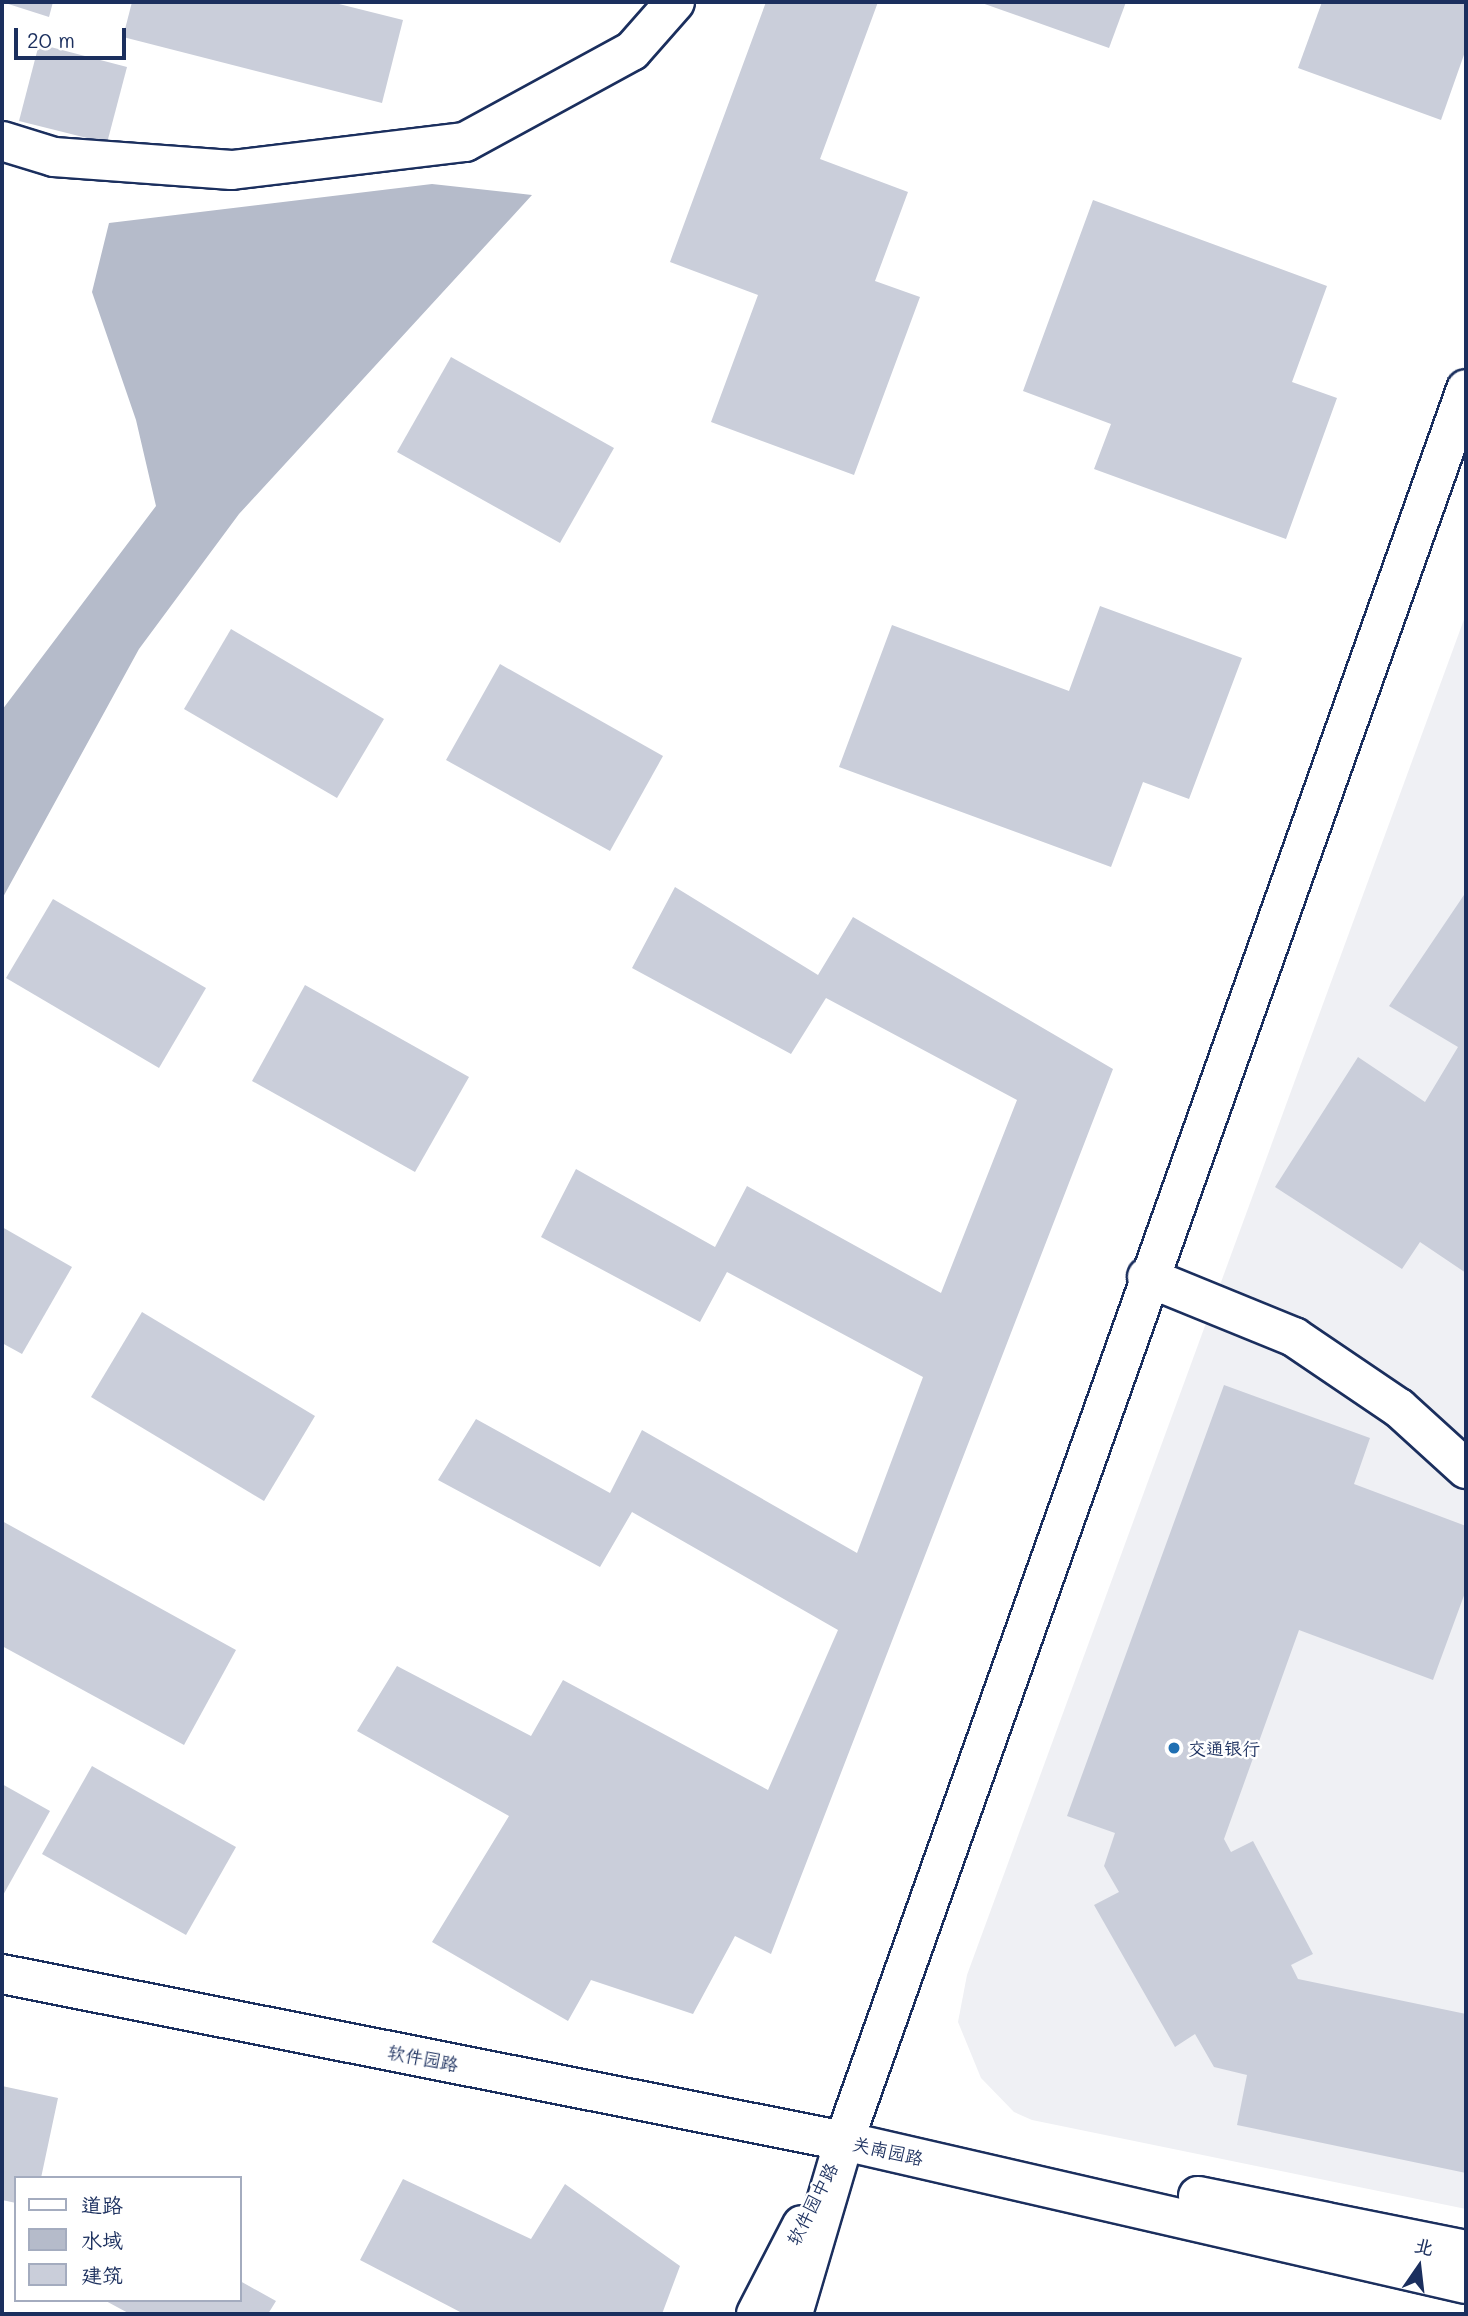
<!DOCTYPE html>
<html>
<head>
<meta charset="utf-8">
<style>
  body { margin:0 }
  #map { position:relative; width:1468px; height:2316px; overflow:hidden; background:#fff; font-family:Mali,"LXGW WenKai TC",sans-serif }
  div>[style] { position:absolute }
  .built>* { inset:0; background:#eff0f4 }
  .water>* { inset:0; background:#b5bbca }
  .building>* { inset:0; background:#caceda }
  .roads { filter:drop-shadow(2px 0 #1b2f5e) drop-shadow(-2px 0 #1b2f5e) drop-shadow(0 2px #1b2f5e) drop-shadow(0 -2px #1b2f5e) }
  .street>* { height:38px; margin:-19px; padding:0 19px; transform-origin:19px; border-radius:19px; background:#fff }
  .secondary>* { height:38px; margin:-19px; padding:0 19px; transform-origin:19px; border-radius:19px; background:#fff }
  .dots>* { width:19px; height:19px; translate:-50% -50%; box-sizing:border-box; border:4px solid #fff; border-radius:50% }
  span { translate:-50% -50%; white-space:nowrap; text-align:center; line-height:1.15; -webkit-text-stroke:5px #fff; paint-order:stroke }
  .poi-label { font-size:18px; color:#1b2f5e }
  .left { translate:0 -50%; text-align:left }
  .street-label { font-size:18px; color:#1b2f5e }
  .frame { position:absolute; inset:0; border:4px solid #1b2f5e; pointer-events:none }
  .legend { position:absolute; left:14px; top:2176px; width:228px; height:126px; box-sizing:border-box; background:#fff; border:2px solid #a4acbf; margin:0; padding:9px 12px; list-style:none; font-size:21px; color:#1b2f5e }
  .legend li { display:flex; align-items:center; gap:14px; height:35px }
  .legend b { width:35px; border:2px solid #a4acbf }
  .north { position:absolute; left:1384px; top:2232px; width:70px; height:70px; -webkit-text-stroke:5px #fff; paint-order:stroke; rotate:14deg; font-size:19px; font-weight:700; line-height:28px; text-align:center; color:#1b2f5e }
  .north::after { content:''; display:block; margin:auto; width:24px; height:32px; background:#1b2f5e; clip-path:polygon(50% 0,100% 100%,50% 72%,0 100%) }
  .scale { position:absolute; left:14px; top:28px; width:112px; height:32px; box-sizing:border-box; border:4px solid #1b2f5e; border-top:0; padding-left:9px; font-size:21px; line-height:24px; white-space:nowrap; color:#1b2f5e; -webkit-text-stroke:5px #fff; paint-order:stroke }
</style>
</head>
<body>
<div id="map">
  <div class="built">
    <i style="clip-path:polygon(1466px 614px,1466px 2209px,1032px 2120px,1014px 2112px,981px 2078px,958px 2022px,967px 1975px)"></i>
  </div>
  <div class="water">
    <i style="clip-path:polygon(432px 184px,532px 195px,239px 514px,139px 649px,2px 899px,2px 710px,156px 506px,136px 420px,92px 292px,109px 223px)"></i>
  </div>
  <div class="building">
    <i style="clip-path:polygon(2px 2px,53px 2px,49px 17px)"></i>
    <i style="clip-path:polygon(132px 2px,331px 2px,403px 20px,382px 103px,123px 37px)"></i>
    <i style="clip-path:polygon(766px 2px,878px 2px,820px 159px,908px 192px,875px 281px,920px 297px,854px 475px,711px 422px,758px 295px,670px 262px)"></i>
    <i style="clip-path:polygon(979px 2px,1126px 2px,1109px 48px)"></i>
    <i style="clip-path:polygon(1322px 2px,1466px 2px,1466px 49px,1441px 120px,1298px 68px)"></i>
    <i style="clip-path:polygon(39px 44px,127px 67px,107px 143px,19px 121px)"></i>
    <i style="clip-path:polygon(1093px 200px,1327px 286px,1292px 382px,1337px 398px,1286px 539px,1094px 469px,1111px 424px,1023px 391px)"></i>
    <i style="clip-path:polygon(451px 357px,614px 448px,560px 543px,397px 452px)"></i>
    <i style="clip-path:polygon(1100px 606px,1242px 658px,1189px 799px,1143px 782px,1111px 867px,839px 767px,892px 625px,1069px 691px)"></i>
    <i style="clip-path:polygon(231px 629px,384px 719px,337px 798px,184px 709px)"></i>
    <i style="clip-path:polygon(500px 664px,663px 756px,610px 851px,446px 760px)"></i>
    <i style="clip-path:polygon(675px 887px,818px 975px,853px 917px,1113px 1069px,771px 1954px,735px 1936px,693px 2014px,591px 1980px,568px 2021px,432px 1942px,509px 1816px,357px 1731px,397px 1666px,531px 1736px,563px 1680px,768px 1790px,838px 1630px,632px 1512px,600px 1567px,438px 1480px,476px 1419px,610px 1493px,642px 1430px,857px 1553px,923px 1377px,727px 1272px,700px 1322px,541px 1237px,576px 1169px,715px 1247px,747px 1186px,941px 1293px,1017px 1100px,826px 998px,791px 1054px,632px 968px)"></i>
    <i style="clip-path:polygon(1466px 892px,1466px 1273px,1420px 1242px,1402px 1269px,1275px 1187px,1358px 1057px,1425px 1102px,1458px 1047px,1389px 1006px)"></i>
    <i style="clip-path:polygon(53px 899px,206px 988px,159px 1068px,6px 978px)"></i>
    <i style="clip-path:polygon(305px 985px,469px 1077px,415px 1172px,252px 1081px)"></i>
    <i style="clip-path:polygon(2px 1227px,72px 1267px,22px 1354px,2px 1343px)"></i>
    <i style="clip-path:polygon(142px 1312px,315px 1416px,264px 1501px,91px 1397px)"></i>
    <i style="clip-path:polygon(1224px 1385px,1370px 1438px,1354px 1484px,1466px 1526px,1466px 1590px,1433px 1680px,1299px 1630px,1224px 1839px,1231px 1852px,1253px 1841px,1313px 1954px,1291px 1965px,1298px 1979px,1466px 2014px,1466px 2173px,1237px 2125px,1247px 2075px,1214px 2067px,1195px 2034px,1175px 2047px,1094px 1905px,1119px 1892px,1104px 1866px,1115px 1833px,1067px 1816px)"></i>
    <i style="clip-path:polygon(2px 1521px,236px 1650px,184px 1745px,2px 1646px)"></i>
    <i style="clip-path:polygon(92px 1766px,236px 1847px,186px 1935px,42px 1854px)"></i>
    <i style="clip-path:polygon(2px 1784px,50px 1811px,2px 1897px)"></i>
    <i style="clip-path:polygon(2px 2086px,58px 2098px,41px 2178px,16px 2178px,16px 2203px,2px 2200px)"></i>
    <i style="clip-path:polygon(403px 2179px,531px 2239px,565px 2184px,680px 2266px,662px 2314px,464px 2314px,360px 2260px)"></i>
    <i style="clip-path:polygon(240px 2281px,276px 2301px,268px 2314px,130px 2314px,104px 2300px,240px 2300px)"></i>
  </div>
  <div class="roads">
    <div class="street">
      <i style="left:1147px;top:1277px;width:159px;rotate:22.2deg"></i>
      <i style="left:1294px;top:1337px;width:127px;rotate:34.1deg"></i>
      <i style="left:1399px;top:1408px;width:91px;rotate:42.3deg"></i>
    </div>
    <div class="secondary">
      <i style="left:2px;top:141px;width:54px;rotate:17.1deg"></i>
      <i style="left:54px;top:157px;width:178px;rotate:4.2deg"></i>
      <i style="left:232px;top:170px;width:235px;rotate:-6.9deg"></i>
      <i style="left:465px;top:142px;width:190px;rotate:-28.6deg"></i>
      <i style="left:632px;top:51px;width:65px;rotate:-48.7deg"></i>
      <i style="left:2px;top:1974px;width:858px;rotate:11.22deg"></i>
      <i style="left:844px;top:2141px;width:638px;rotate:12.95deg"></i>
      <i style="left:1198px;top:2196px;width:273px;rotate:11.4deg"></i>
      <i style="left:756px;top:2314px;width:100px;rotate:-62.7deg"></i>
      <i style="left:793px;top:2314px;width:180px;rotate:-73.6deg"></i>
      <i style="left:844px;top:2141px;width:1859px;rotate:-70.45deg"></i>
    </div>
  </div>
  <div class="dots">
    <i style="left:1174px;top:1748px;background:#1f6fb2"></i>
  </div>
  <div class="poi-label">
    <span class="left" style="left:1188px;top:1748px">交通银行</span>
  </div>
  <div class="street-label">
    <span style="left:423px;top:2058px;rotate:11deg">软件园路</span>
    <span style="left:888px;top:2151px;rotate:13deg">关南园路</span>
    <span style="left:812px;top:2204px;rotate:-63deg">软件园中路</span>
  </div>
  <div class="frame"></div>
  <ul class="legend">
  <li><b style="height:9px;background:#fff"></b>道路</li>
  <li><b style="height:19px;background:#b5bbca"></b>水域</li>
  <li><b style="height:19px;background:#caceda"></b>建筑</li>
  </ul>
  <div class="north">北</div>
  <div class="scale">20 m</div>
</div>
</body>
</html>
